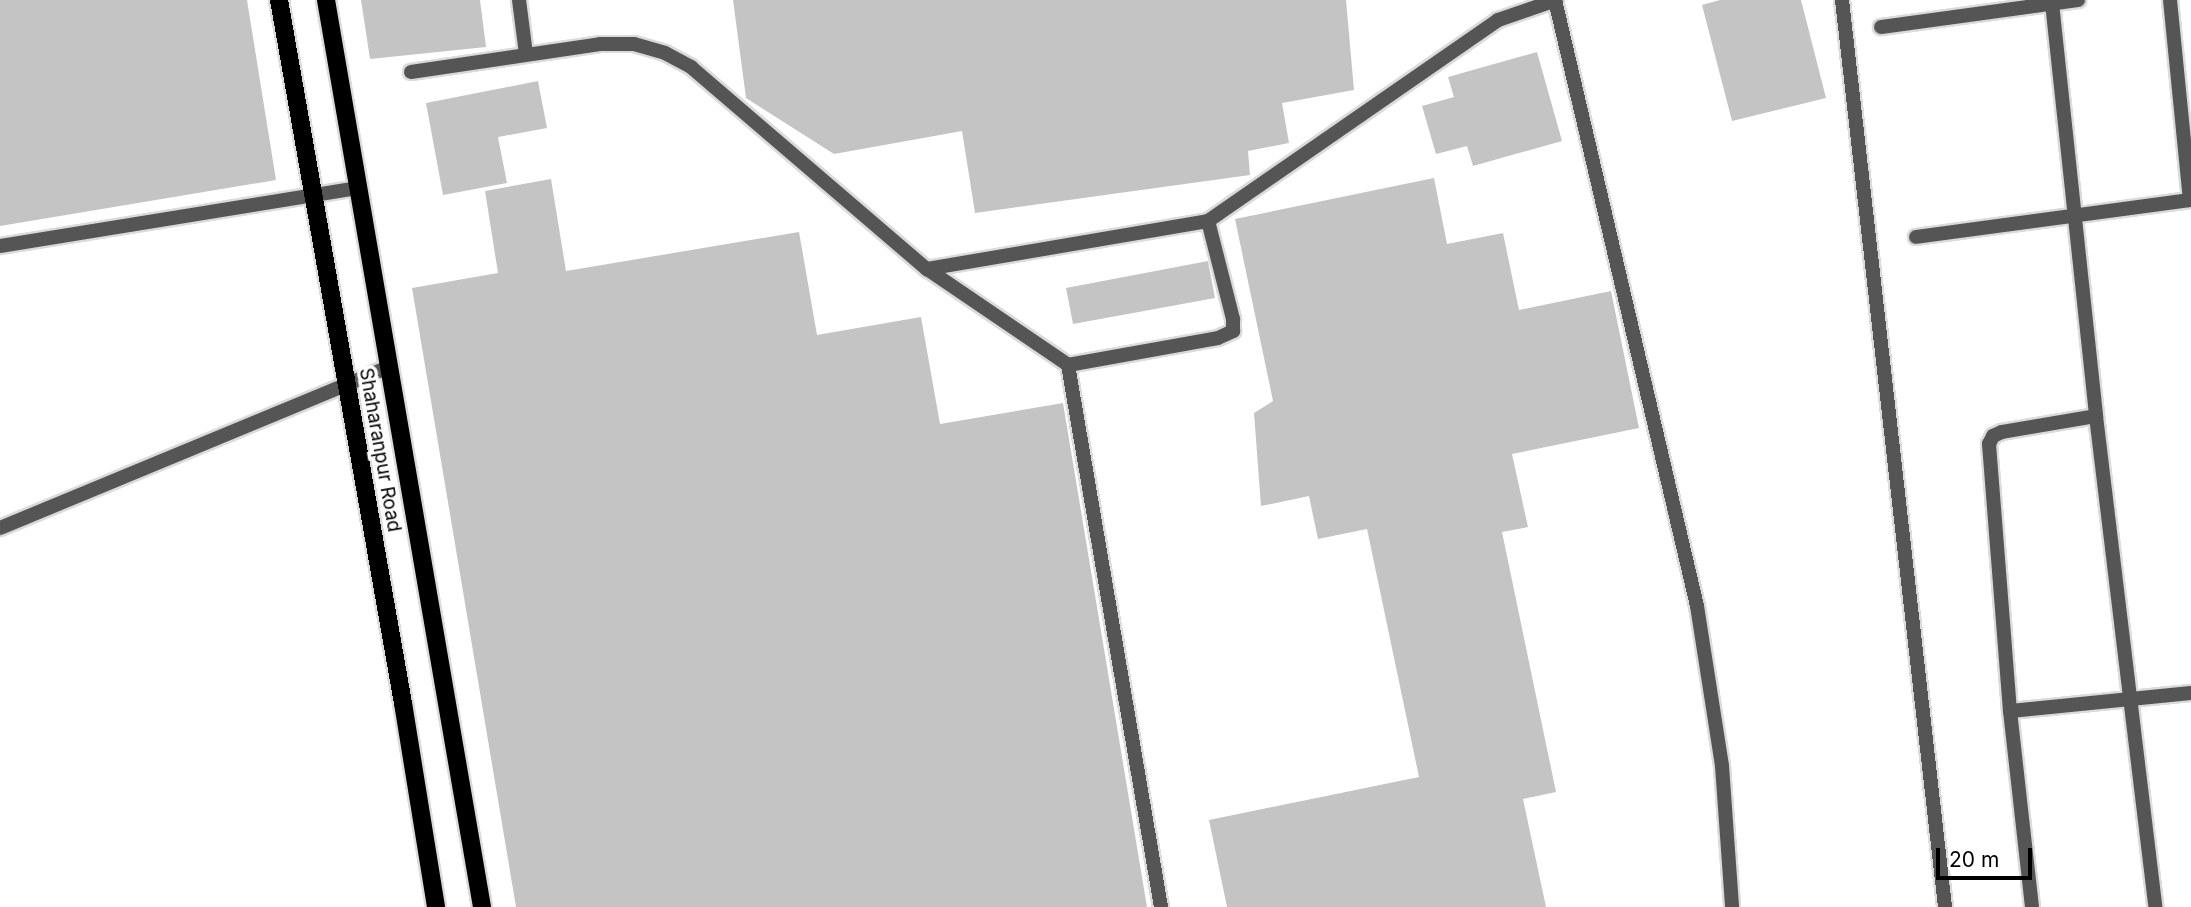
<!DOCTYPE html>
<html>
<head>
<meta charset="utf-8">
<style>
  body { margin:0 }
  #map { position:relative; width:2191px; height:907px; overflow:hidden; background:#fff; font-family:Inter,sans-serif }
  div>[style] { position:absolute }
  .building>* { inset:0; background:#c4c4c4 }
  .roads { filter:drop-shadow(2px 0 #dbdbdb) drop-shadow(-2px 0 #dbdbdb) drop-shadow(0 2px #dbdbdb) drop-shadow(0 -2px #dbdbdb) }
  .service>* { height:14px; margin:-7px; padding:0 7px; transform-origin:7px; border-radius:7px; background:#555 }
  .minor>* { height:14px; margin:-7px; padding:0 7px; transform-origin:7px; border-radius:7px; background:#555 }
  .primary>* { height:18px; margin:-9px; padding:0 9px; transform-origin:9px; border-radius:9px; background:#000 }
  span { translate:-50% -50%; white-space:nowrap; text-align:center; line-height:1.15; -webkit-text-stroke:7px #fff; paint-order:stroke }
  .street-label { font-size:19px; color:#000 }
  .scale { position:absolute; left:1936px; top:848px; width:96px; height:32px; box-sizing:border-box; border:4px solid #000; border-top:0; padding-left:9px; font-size:21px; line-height:24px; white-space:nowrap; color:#000; -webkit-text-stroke:5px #fff; paint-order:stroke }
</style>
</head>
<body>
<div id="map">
  <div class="building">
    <i style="clip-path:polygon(0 0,247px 0,276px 180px,0 226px)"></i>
    <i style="clip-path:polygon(361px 0,480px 0,486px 47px,370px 59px)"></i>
    <i style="clip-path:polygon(733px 0,1346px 0,1354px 90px,1282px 103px,1289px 143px,1248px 151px,1250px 175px,975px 213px,962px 131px,834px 154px,746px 98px)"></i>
    <i style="clip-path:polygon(1720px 0,1801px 0,1826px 98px,1732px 121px,1702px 5px)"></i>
    <i style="clip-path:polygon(1537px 52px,1562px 141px,1473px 166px,1467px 146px,1436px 154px,1422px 106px,1454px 97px,1448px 77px)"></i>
    <i style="clip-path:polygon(538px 81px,547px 128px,498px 137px,507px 183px,443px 195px,426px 103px)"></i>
    <i style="clip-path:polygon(1434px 178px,1447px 244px,1503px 233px,1519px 310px,1611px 291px,1639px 428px,1512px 454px,1528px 527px,1502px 532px,1556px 792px,1523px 799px,1546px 907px,1227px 907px,1209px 820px,1419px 777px,1367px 529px,1318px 539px,1309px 496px,1261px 506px,1254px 413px,1273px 401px,1235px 219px)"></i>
    <i style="clip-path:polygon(551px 179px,566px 271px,799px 232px,817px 335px,921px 317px,940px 424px,1063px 403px,1147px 907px,516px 907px,412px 288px,498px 273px,485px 191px)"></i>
    <i style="clip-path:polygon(1208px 261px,1215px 298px,1073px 324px,1066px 288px)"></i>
  </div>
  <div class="roads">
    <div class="service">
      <i style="left:519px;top:0;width:54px;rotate:82.6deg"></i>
      <i style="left:1555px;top:0;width:622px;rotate:76.81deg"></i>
      <i style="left:1697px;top:606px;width:162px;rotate:81.1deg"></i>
      <i style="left:1722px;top:766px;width:141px;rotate:85.9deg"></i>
      <i style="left:1842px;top:0;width:913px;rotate:83.52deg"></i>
      <i style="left:411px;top:72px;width:191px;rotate:-8.4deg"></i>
      <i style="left:600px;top:44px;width:34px"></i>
      <i style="left:634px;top:44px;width:32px;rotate:16deg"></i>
      <i style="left:665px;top:53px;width:30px;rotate:28deg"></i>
      <i style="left:691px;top:67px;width:311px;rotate:40.6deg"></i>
      <i style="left:927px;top:269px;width:171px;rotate:34.2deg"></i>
      <i style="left:1068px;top:365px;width:550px;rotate:80.26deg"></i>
      <i style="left:0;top:246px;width:364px;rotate:-9.2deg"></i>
      <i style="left:927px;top:269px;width:285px;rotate:-9.7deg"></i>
      <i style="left:1208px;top:221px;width:353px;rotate:-34.7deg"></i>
      <i style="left:1498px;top:20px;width:61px;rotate:-19deg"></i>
      <i style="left:1068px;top:365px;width:152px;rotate:-10.2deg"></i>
      <i style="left:1218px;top:338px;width:17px;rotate:-25deg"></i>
      <i style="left:1233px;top:331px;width:12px;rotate:-90deg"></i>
      <i style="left:1233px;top:319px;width:101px;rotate:-104.3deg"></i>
      <i style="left:0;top:528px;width:421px;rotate:-22.5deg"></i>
    </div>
    <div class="minor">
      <i style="left:2170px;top:0;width:201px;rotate:84.3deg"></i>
      <i style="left:2052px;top:3px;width:415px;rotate:83.9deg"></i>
      <i style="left:2096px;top:416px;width:495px;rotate:83.1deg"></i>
      <i style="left:1881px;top:27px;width:199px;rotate:-7.8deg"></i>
      <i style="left:1916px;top:237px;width:277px;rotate:-7.7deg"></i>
      <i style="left:2010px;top:711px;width:182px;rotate:-5.7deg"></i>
      <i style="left:2032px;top:907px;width:197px;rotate:-96.4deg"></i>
      <i style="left:2010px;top:711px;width:268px;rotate:-94.5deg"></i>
      <i style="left:1989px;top:444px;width:9px;rotate:-63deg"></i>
      <i style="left:1993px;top:436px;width:10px;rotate:-24deg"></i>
      <i style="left:2002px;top:432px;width:95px;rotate:-9.7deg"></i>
    </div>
    <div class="primary">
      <i style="left:279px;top:0;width:714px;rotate:80deg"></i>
      <i style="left:403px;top:703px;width:207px;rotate:80.8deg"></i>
      <i style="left:326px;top:0;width:920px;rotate:80.24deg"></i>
    </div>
  </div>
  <div class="street-label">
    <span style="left:380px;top:450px;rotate:80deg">Shaharanpur Road</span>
  </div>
  <div class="scale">20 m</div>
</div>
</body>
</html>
